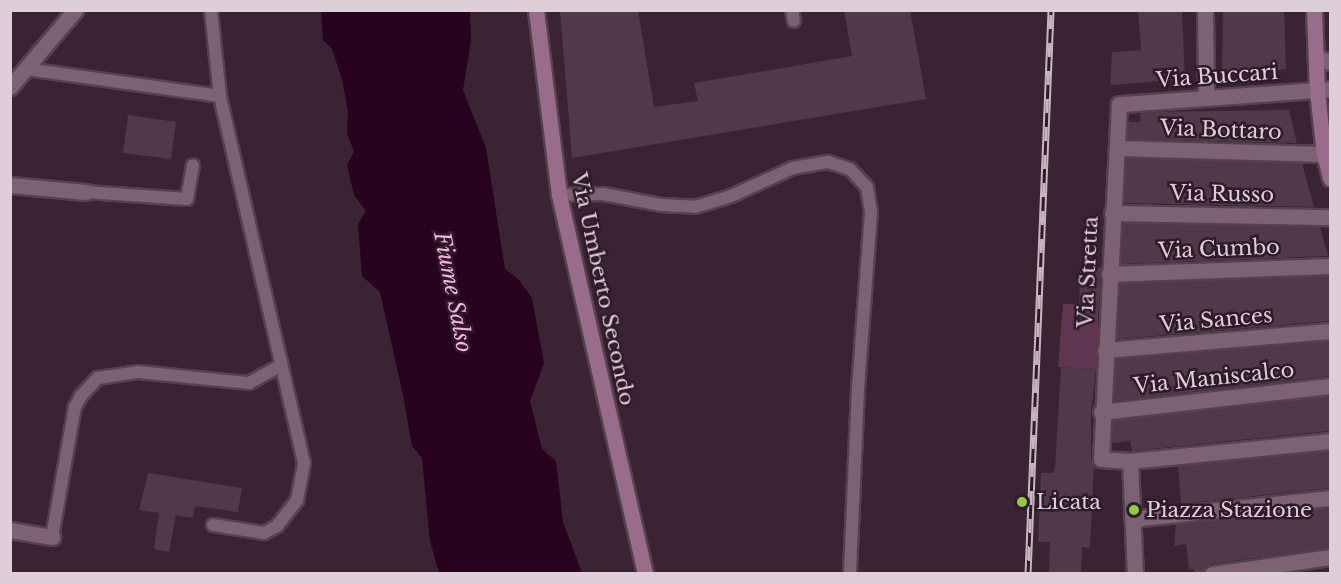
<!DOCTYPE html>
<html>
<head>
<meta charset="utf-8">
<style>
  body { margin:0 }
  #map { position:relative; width:1341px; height:584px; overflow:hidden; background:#3a2332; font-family:"Libre Baskerville",serif }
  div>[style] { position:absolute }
  .green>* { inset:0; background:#5f3552 }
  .water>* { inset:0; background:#27031f }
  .building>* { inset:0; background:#513949 }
  .roads { filter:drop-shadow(2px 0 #55424f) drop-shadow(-2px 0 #55424f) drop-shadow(0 2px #55424f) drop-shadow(0 -2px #55424f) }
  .lane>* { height:12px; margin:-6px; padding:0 6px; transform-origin:6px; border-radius:6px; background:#7c6273 }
  .street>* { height:15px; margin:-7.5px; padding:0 7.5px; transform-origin:7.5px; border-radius:7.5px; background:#7c6273 }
  .secondary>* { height:15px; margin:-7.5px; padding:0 7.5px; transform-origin:7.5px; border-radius:7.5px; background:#996c8b }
  .rail>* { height:7px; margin-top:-3.5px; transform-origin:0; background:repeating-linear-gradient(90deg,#2f1a29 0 14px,#c6b6c0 0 28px); box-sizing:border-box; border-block:2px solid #c6b6c0 }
  .dots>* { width:16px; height:16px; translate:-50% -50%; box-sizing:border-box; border:3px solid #2f1a29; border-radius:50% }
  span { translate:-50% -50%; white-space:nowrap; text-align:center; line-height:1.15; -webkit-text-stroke:5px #2f1a29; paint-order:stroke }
  .street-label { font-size:21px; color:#ddced8 }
  .poi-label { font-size:21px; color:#ddced8 }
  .left { translate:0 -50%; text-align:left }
  .water-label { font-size:22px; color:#fab1e2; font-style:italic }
  .frame { position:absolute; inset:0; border:12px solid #ddced8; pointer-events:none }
</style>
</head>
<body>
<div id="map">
  <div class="green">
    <i style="clip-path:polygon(1063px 304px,1079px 304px,1079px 311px,1098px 311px,1099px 369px,1058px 367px)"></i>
  </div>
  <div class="water">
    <i style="clip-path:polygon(321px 11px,470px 11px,471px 40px,463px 90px,486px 148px,505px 269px,518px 279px,532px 298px,544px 363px,530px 401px,542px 449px,556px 461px,563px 522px,582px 573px,439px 573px,430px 541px,422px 458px,412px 446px,403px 395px,380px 292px,362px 276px,358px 224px,366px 211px,354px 195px,347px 165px,354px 152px,347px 133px,348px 111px,342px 79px,332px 49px,323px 40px)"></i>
  </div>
  <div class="building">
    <i style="clip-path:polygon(560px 10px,638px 10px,654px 107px,698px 101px,694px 83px,852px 56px,844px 10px,910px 10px,926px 99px,572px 158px)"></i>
    <i style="clip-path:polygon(1138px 10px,1182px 10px,1185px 79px,1110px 85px,1112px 52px,1141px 50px)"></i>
    <i style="clip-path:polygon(1223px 10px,1284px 10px,1286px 69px,1222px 76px)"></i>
    <i style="clip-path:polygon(1289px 110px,1297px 143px,1127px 139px,1128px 122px,1141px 122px,1140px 112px)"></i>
    <i style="clip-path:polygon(128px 115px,176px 122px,171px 159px,123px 153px)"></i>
    <i style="clip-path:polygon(1126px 158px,1302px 163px,1314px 207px,1124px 203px)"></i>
    <i style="clip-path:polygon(1123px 223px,1320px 227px,1328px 256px,1121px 264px)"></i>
    <i style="clip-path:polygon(1080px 268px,1101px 268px,1099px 311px,1079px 311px)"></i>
    <i style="clip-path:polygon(1330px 276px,1330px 321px,1117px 339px,1120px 283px)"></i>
    <i style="clip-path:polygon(1330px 341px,1330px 376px,1114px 401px,1116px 359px)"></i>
    <i style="clip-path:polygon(1061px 367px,1096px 369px,1091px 413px,1091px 459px,1094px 465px,1090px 548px,1082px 547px,1081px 573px,1049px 573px,1050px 542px,1038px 542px,1041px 473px,1053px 473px,1055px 467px)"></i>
    <i style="clip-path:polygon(1330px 396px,1330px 431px,1132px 451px,1130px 441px,1112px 443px,1113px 420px)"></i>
    <i style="clip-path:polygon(1330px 451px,1330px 488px,1181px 504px,1178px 466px)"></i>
    <i style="clip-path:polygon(148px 473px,242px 488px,238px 512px,195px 506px,193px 518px,176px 515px,169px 552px,154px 549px,159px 513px,139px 510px)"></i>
    <i style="clip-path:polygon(1330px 508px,1330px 548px,1211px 564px,1206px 567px,1203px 573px,1195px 573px,1194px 569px,1189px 569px,1186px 544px,1174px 546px,1176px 524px)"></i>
  </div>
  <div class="roads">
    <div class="lane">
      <i style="left:792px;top:10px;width:11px;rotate:80deg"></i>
      <i style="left:26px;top:69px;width:196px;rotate:7.9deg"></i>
      <i style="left:220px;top:96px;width:86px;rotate:-96deg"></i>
      <i style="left:86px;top:192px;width:101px;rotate:4deg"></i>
      <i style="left:187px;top:199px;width:34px;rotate:-80deg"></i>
      <i style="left:559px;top:195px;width:44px;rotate:-1.3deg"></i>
      <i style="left:603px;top:194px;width:59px;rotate:10.7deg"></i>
      <i style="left:661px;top:205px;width:34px;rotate:3deg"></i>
      <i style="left:695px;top:207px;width:38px;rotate:-17deg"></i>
      <i style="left:731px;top:196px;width:68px;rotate:-24.3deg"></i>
      <i style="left:793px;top:168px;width:36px;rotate:-10deg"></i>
      <i style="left:828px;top:162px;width:23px;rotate:18deg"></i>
      <i style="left:850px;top:169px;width:25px;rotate:47deg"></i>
      <i style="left:867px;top:187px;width:25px;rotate:81deg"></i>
      <i style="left:871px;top:212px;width:177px;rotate:94.2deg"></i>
      <i style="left:858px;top:389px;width:185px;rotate:92.5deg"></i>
      <i style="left:213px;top:525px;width:52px;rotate:8.9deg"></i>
      <i style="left:264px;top:533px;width:15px;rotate:-28deg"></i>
      <i style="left:277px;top:526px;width:33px;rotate:-52deg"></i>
      <i style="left:297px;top:500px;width:38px;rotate:-79deg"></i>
      <i style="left:304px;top:463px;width:376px;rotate:-102.9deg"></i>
      <i style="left:52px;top:537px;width:132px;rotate:-80deg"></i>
      <i style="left:75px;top:407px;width:13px;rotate:-61deg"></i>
      <i style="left:81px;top:396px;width:25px;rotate:-47deg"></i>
      <i style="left:98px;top:378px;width:40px;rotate:-8.5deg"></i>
      <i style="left:138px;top:372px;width:112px;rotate:5.7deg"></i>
      <i style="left:249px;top:383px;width:35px;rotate:-29deg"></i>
    </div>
    <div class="street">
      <i style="left:1205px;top:10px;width:88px;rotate:89.3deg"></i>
      <i style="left:1316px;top:57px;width:15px;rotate:20deg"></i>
      <i style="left:10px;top:87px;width:101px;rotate:-49.8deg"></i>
      <i style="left:1330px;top:89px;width:212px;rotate:175.9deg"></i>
      <i style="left:1119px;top:104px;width:355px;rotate:92.9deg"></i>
      <i style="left:1101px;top:459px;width:29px;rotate:4deg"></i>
      <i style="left:1130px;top:461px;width:201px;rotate:-5.7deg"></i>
      <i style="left:1117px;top:148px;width:207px;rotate:1.7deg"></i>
      <i style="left:10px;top:185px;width:76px;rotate:5.3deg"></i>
      <i style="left:1112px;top:213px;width:218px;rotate:1.1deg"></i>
      <i style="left:1109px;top:274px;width:221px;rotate:-2.1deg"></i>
      <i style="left:1105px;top:350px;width:226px;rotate:-4.8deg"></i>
      <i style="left:1101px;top:412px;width:230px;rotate:-6.5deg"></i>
      <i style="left:1130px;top:461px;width:113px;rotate:87.5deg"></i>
      <i style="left:1132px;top:519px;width:199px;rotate:-6.1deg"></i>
      <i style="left:10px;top:530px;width:43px;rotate:9.5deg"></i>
      <i style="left:1212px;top:574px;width:119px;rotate:-8.2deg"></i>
    </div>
    <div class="secondary">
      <i style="left:536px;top:10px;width:186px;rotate:82.9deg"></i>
      <i style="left:559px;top:195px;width:389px;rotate:77.2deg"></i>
      <i style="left:1314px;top:10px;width:81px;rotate:87.9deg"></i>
      <i style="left:1317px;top:91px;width:63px;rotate:83.7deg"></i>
      <i style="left:1324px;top:154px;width:25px;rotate:76deg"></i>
    </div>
  </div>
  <div class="rail">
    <i style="left:1028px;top:574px;width:564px;rotate:-87.66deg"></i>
  </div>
  <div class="dots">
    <i style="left:1022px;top:502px;background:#93cd3e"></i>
    <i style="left:1134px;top:510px;background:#93cd3e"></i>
  </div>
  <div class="street-label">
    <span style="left:1217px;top:76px;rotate:-4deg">Via Buccari</span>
    <span style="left:1221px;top:130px;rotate:2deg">Via Bottaro</span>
    <span style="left:1222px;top:194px;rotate:1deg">Via Russo</span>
    <span style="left:1219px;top:249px;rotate:-2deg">Via Cumbo</span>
    <span style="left:1088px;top:272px;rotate:-87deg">Via Stretta</span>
    <span style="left:603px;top:289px;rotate:78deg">Via Umberto Secondo</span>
    <span style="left:1216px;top:320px;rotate:-5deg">Via Sances</span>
    <span style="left:1214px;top:378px;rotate:-6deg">Via Maniscalco</span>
  </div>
  <div class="poi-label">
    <span class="left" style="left:1036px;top:502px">Licata</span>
    <span class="left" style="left:1146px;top:510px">Piazza Stazione</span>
  </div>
  <div class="water-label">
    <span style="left:453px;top:292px;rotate:79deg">Fiume Salso</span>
  </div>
  <div class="frame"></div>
</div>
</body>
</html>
